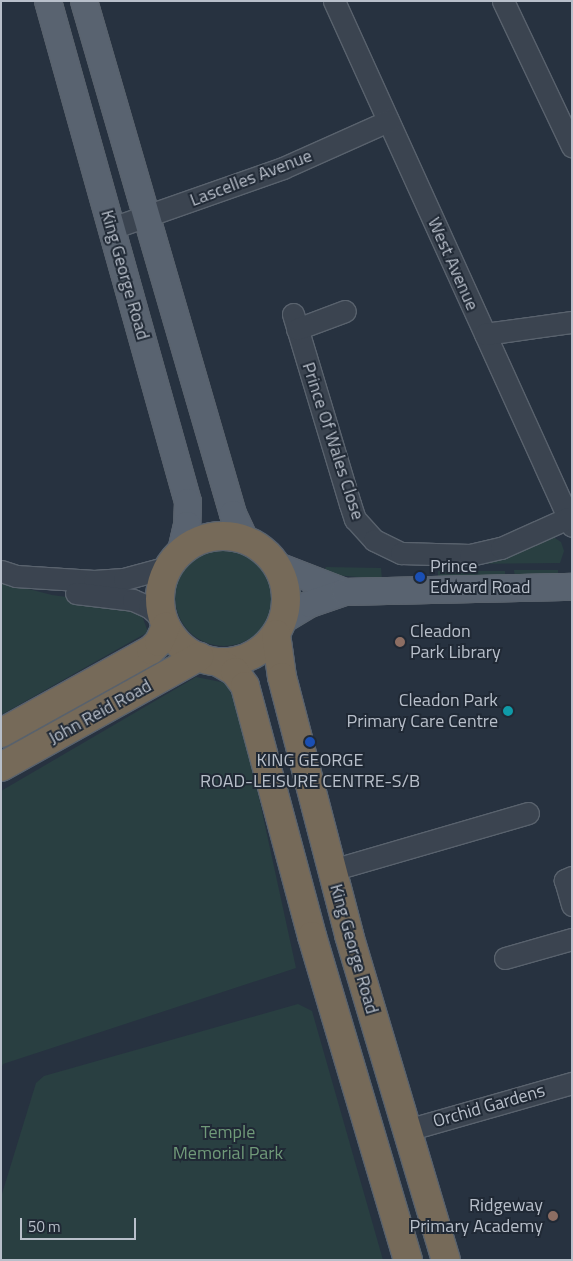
<!DOCTYPE html>
<html>
<head>
<meta charset="utf-8">
<style>
  body { margin:0 }
  #map { position:relative; width:573px; height:1261px; overflow:hidden; background:#273240; font-family:"Titillium Web",sans-serif }
  div>[style] { position:absolute }
  .green>* { inset:0; background:#293f41 }
  .round { border-radius:50% }
  .roads { filter:drop-shadow(1px 0 #59626d) drop-shadow(-1px 0 #59626d) drop-shadow(0 1px #59626d) drop-shadow(0 -1px #59626d) }
  .minor>* { height:21px; margin:-10.5px; padding:0 10.5px; transform-origin:10.5px; border-radius:10.5px; background:#3b4450 }
  .major>* { height:26px; margin:-13px; padding:0 13px; transform-origin:13px; border-radius:13px; background:#596370 }
  .highway>* { height:28px; margin:-14px; padding:0 14px; transform-origin:14px; border-radius:14px; background:#766a59 }
  .highway>.ring { margin:-14px; padding:0; box-sizing:content-box; background:none; border:28px solid #766a59; border-radius:50% }
  .dots>* { width:14px; height:14px; translate:-50% -50%; box-sizing:border-box; border:2px solid #202935; border-radius:50% }
  span { translate:-50% -50%; white-space:nowrap; text-align:center; line-height:1.15; -webkit-text-stroke:4px #202935; paint-order:stroke }
  .street-label { font-size:18px; color:#b8bfca }
  .poi-label { font-size:18px; color:#b8bfca }
  .left { translate:0 -50%; text-align:left }
  .right { translate:-100% -50%; text-align:right }
  .park-label { font-size:18px; color:#709a79 }
  .frame { position:absolute; inset:0; border:2px solid #b8bfca; pointer-events:none }
  .scale { position:absolute; left:20px; top:1218px; width:116px; height:22px; box-sizing:border-box; border:2px solid #b8bfca; border-top:0; padding-left:6px; font-size:15px; line-height:18px; white-space:nowrap; color:#b8bfca; -webkit-text-stroke:4px #202935; paint-order:stroke }
</style>
</head>
<body>
<div id="map">
  <div class="green">
    <i style="clip-path:polygon(552px 536px,561px 542px,564px 551px,560px 563px,467px 564px)"></i>
    <i class="round" style="left:175px;top:548px;width:98px;height:98px"></i>
    <i style="clip-path:polygon(326px 567px,381px 568px,382px 579px,322px 574px)"></i>
    <i style="clip-path:polygon(514px 570px,558px 570px,558px 577px,515px 578px)"></i>
    <i style="clip-path:polygon(438px 571px,505px 571px,505px 578px,438px 580px)"></i>
    <i style="clip-path:polygon(1px 582px,52px 595px,103px 602px,141px 613px,148px 632px,1px 715px)"></i>
    <i style="clip-path:polygon(196px 677px,226px 683px,241px 715px,296px 968px,3px 1064px,1px 1069px,1px 791px)"></i>
    <i style="clip-path:polygon(298px 1004px,312px 1011px,383px 1260px,1px 1260px,1px 1197px,36px 1083px,44px 1076px)"></i>
  </div>
  <div class="roads">
    <div class="minor">
      <i style="left:334px;top:1px;width:576px;rotate:65.61deg"></i>
      <i style="left:503px;top:1px;width:161px;rotate:64.6deg"></i>
      <i style="left:112px;top:228px;width:181px;rotate:-19.3deg"></i>
      <i style="left:283px;top:168px;width:115px;rotate:-24.1deg"></i>
      <i style="left:293px;top:314px;width:198px;rotate:73.3deg"></i>
      <i style="left:350px;top:504px;width:16px;rotate:72deg"></i>
      <i style="left:355px;top:519px;width:28px;rotate:48deg"></i>
      <i style="left:374px;top:540px;width:30px;rotate:26deg"></i>
      <i style="left:401px;top:553px;width:69px;rotate:1.7deg"></i>
      <i style="left:470px;top:555px;width:32px;rotate:-13deg"></i>
      <i style="left:501px;top:548px;width:73px;rotate:-24.1deg"></i>
      <i style="left:297px;top:329px;width:51px;rotate:-20.6deg"></i>
      <i style="left:485px;top:334px;width:88px;rotate:-7.9deg"></i>
      <i style="left:1px;top:571px;width:16px;rotate:18deg"></i>
      <i style="left:16px;top:576px;width:78px;rotate:3.7deg"></i>
      <i style="left:94px;top:581px;width:30px;rotate:-4deg"></i>
      <i style="left:124px;top:579px;width:46px;rotate:-15.3deg"></i>
      <i style="left:76px;top:593px;width:57px;rotate:7deg"></i>
      <i style="left:133px;top:600px;width:17px;rotate:24deg"></i>
      <i style="left:149px;top:607px;width:18px;rotate:41deg"></i>
      <i style="left:332px;top:870px;width:204px;rotate:-16.2deg"></i>
      <i style="left:572px;top:877px;width:8px;rotate:157deg"></i>
      <i style="left:565px;top:880px;width:26px;rotate:74deg"></i>
      <i style="left:505px;top:958px;width:70px;rotate:-15.8deg"></i>
      <i style="left:407px;top:1130px;width:172px;rotate:-15.9deg"></i>
    </div>
    <div class="major">
      <i style="left:48px;top:1px;width:520px;rotate:74.39deg"></i>
      <i style="left:188px;top:502px;width:23px;rotate:92deg"></i>
      <i style="left:187px;top:525px;width:26px;rotate:103deg"></i>
      <i style="left:84px;top:1px;width:534px;rotate:73.8deg"></i>
      <i style="left:233px;top:514px;width:26px;rotate:65deg"></i>
      <i style="left:278px;top:566px;width:72px;rotate:21.2deg"></i>
      <i style="left:283px;top:620px;width:31px;rotate:-31deg"></i>
      <i style="left:310px;top:604px;width:37px;rotate:-19deg"></i>
      <i style="left:345px;top:592px;width:227px;rotate:-1.3deg"></i>
    </div>
    <div class="highway">
      <i class="ring" style="left:160px;top:536px;width:98px;height:98px"></i>
      <i style="left:276px;top:634px;width:43px;rotate:82.1deg"></i>
      <i style="left:282px;top:677px;width:267px;rotate:75.4deg"></i>
      <i style="left:349px;top:935px;width:339px;rotate:73.4deg"></i>
      <i style="left:218px;top:662px;width:20px;rotate:30deg"></i>
      <i style="left:235px;top:672px;width:17px;rotate:54deg"></i>
      <i style="left:245px;top:686px;width:259px;rotate:75deg"></i>
      <i style="left:312px;top:936px;width:338px;rotate:73.5deg"></i>
      <i style="left:1px;top:733px;width:171px;rotate:-29deg"></i>
      <i style="left:151px;top:650px;width:11px;rotate:-45deg"></i>
      <i style="left:159px;top:642px;width:17px;rotate:-66deg"></i>
      <i style="left:1px;top:767px;width:227px;rotate:-29.1deg"></i>
    </div>
  </div>
  <div class="dots">
    <i style="left:420px;top:577px;background:#1a4fb4"></i>
    <i style="left:400px;top:642px;background:#8d6e63"></i>
    <i style="left:508px;top:711px;background:#0f9aa8"></i>
    <i style="left:310px;top:742px;background:#1a4fb4"></i>
    <i style="left:553px;top:1216px;background:#8d6e63"></i>
  </div>
  <div class="street-label">
    <span style="left:251px;top:178px;rotate:-21deg">Lascelles Avenue</span>
    <span style="left:453px;top:264px;rotate:66deg">West Avenue</span>
    <span style="left:125px;top:275px;rotate:74deg">King George Road</span>
    <span style="left:333px;top:441px;rotate:72deg">Prince Of Wales Close</span>
    <span style="left:100px;top:712px;rotate:-29deg">John Reid Road</span>
    <span style="left:354px;top:949px;rotate:74deg">King George Road</span>
    <span style="left:489px;top:1106px;rotate:-16deg">Orchid Gardens</span>
  </div>
  <div class="poi-label">
    <span class="left" style="left:430px;top:577px">Prince<br>Edward Road</span>
    <span class="left" style="left:410px;top:642px">Cleadon<br>Park Library</span>
    <span class="right" style="left:498px;top:711px">Cleadon Park<br>Primary Care Centre</span>
    <span style="left:310px;top:771px">KING GEORGE<br>ROAD-LEISURE CENTRE-S/B</span>
    <span class="right" style="left:543px;top:1216px">Ridgeway<br>Primary Academy</span>
  </div>
  <div class="park-label">
    <span style="left:228px;top:1143px">Temple<br>Memorial Park</span>
  </div>
  <div class="frame"></div>
  <div class="scale">50 m</div>
</div>
</body>
</html>
